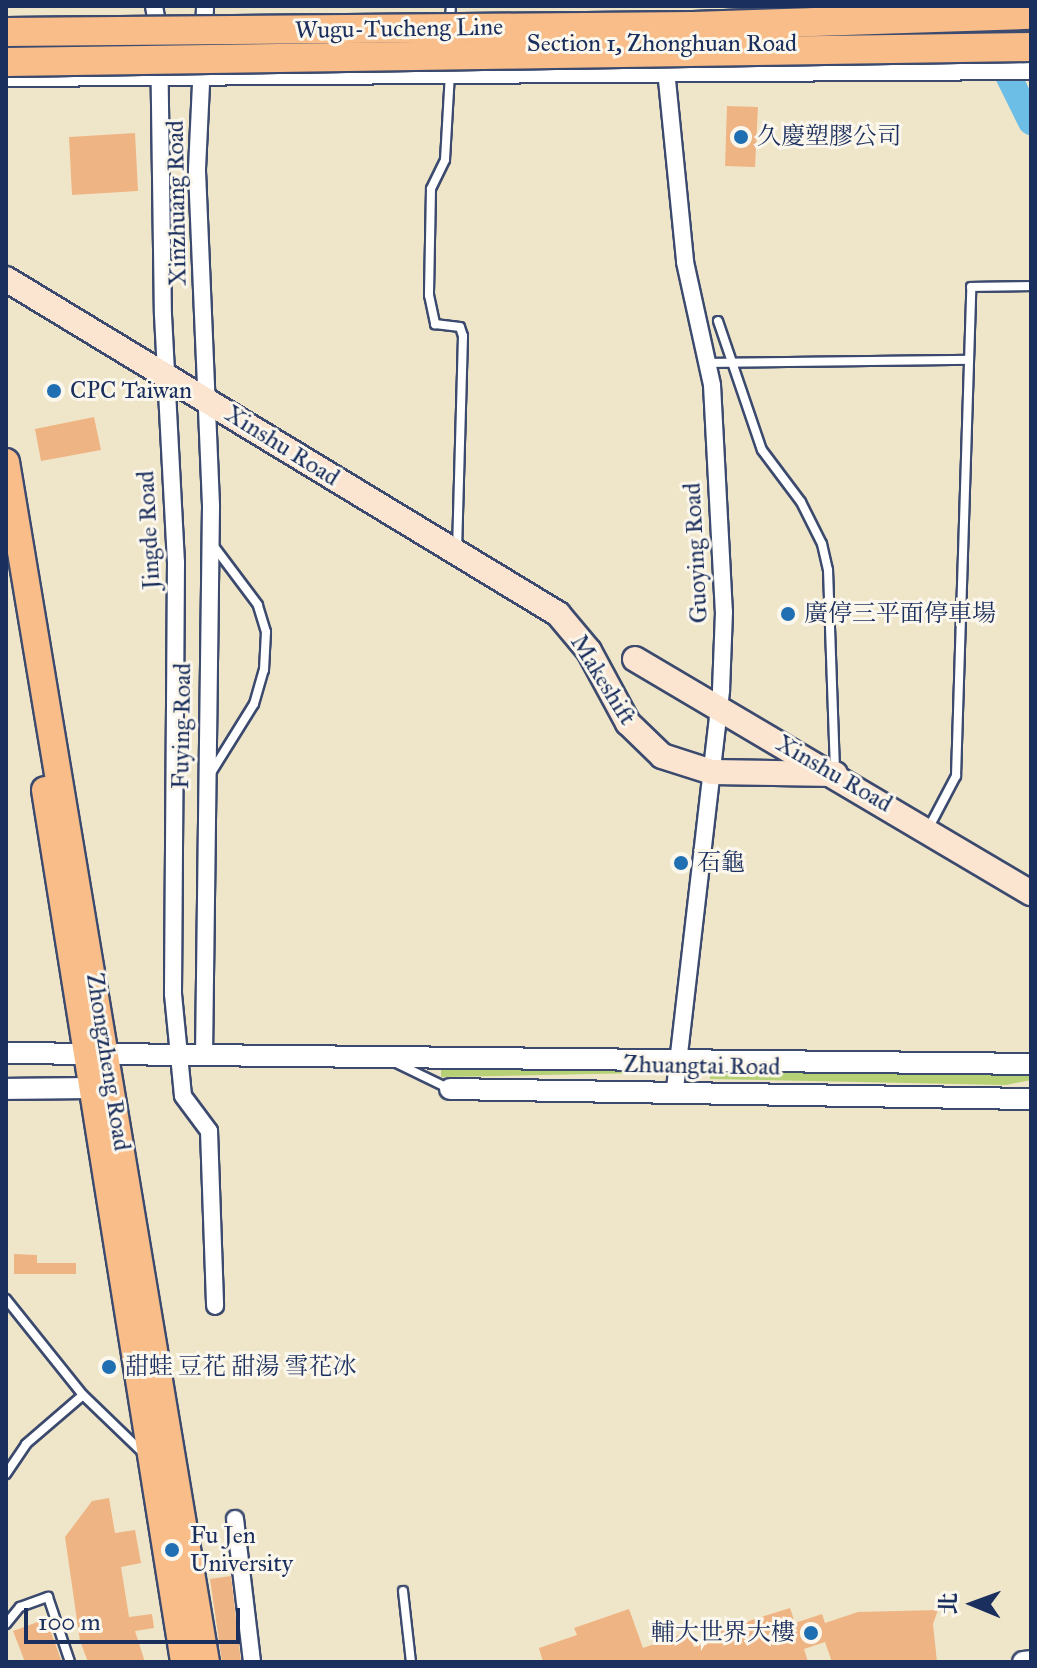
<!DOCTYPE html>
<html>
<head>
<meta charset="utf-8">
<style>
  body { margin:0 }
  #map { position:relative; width:1037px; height:1668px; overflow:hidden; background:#efe6c9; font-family:"IM FELL Great Primer","Noto Serif TC",serif }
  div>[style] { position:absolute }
  .green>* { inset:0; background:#b6d076 }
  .river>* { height:26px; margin:-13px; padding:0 13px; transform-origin:13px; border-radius:13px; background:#6cbee7 }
  .building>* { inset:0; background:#efb484 }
  .roads { filter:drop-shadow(2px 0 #3b4a6e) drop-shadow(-2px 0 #3b4a6e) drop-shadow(0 2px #3b4a6e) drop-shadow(0 -2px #3b4a6e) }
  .service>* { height:8px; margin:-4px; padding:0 4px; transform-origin:4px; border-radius:4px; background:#fff }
  .minor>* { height:16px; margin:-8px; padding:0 8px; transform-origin:8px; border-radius:8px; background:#fff }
  .tertiary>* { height:20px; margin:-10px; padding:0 10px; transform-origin:10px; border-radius:10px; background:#fff }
  .secondary>* { height:24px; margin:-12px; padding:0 12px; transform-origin:12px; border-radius:12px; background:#fce5d0 }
  .primary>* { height:26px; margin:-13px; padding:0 13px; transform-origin:13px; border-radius:13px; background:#f8bd89 }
  .bridges { filter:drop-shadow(2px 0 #3b4a6e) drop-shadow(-2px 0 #3b4a6e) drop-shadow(0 2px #3b4a6e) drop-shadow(0 -2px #3b4a6e) }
  .trunk-bridge>* { height:28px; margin:-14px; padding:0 14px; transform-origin:14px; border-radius:14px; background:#f8bd89 }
  .dots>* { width:22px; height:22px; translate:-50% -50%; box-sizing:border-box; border:4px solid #fbf7ec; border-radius:50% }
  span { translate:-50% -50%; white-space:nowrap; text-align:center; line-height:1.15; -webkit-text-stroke:6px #fbf7ec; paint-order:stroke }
  .street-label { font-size:24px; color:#1b2f5e }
  .poi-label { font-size:24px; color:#1b2f5e }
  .left { translate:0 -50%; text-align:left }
  .right { translate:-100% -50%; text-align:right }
  .frame { position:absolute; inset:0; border:8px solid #1b2f5e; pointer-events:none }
  .north { position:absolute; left:933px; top:1564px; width:80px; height:80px; -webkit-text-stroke:6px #fbf7ec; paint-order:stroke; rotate:271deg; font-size:22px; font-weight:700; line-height:32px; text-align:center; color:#1b2f5e }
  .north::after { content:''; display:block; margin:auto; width:28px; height:36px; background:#1b2f5e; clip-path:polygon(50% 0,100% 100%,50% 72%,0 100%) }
  .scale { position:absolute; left:24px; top:1608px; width:216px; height:36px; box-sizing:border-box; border:4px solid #1b2f5e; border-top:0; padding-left:10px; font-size:24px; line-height:28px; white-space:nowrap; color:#1b2f5e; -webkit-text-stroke:6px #fbf7ec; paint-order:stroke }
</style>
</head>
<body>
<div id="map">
  <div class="green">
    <i style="clip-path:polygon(441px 1065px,642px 1067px,642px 1073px,441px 1077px)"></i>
    <i style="clip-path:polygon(710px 1068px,1031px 1074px,1031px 1080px,1006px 1085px,710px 1079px)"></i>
  </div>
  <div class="river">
    <i style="left:980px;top:6px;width:41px;rotate:71.6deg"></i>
    <i style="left:993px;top:45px;width:86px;rotate:63.7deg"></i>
  </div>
  <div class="building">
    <i style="clip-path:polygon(727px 106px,758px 107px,755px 167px,725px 166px)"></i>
    <i style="clip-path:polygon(135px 133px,138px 191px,72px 195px,69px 137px)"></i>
    <i style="clip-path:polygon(94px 417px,101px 450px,41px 461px,35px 429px)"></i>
    <i style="clip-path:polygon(14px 1254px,37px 1255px,37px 1263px,76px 1263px,76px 1274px,14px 1274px)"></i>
    <i style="clip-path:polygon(109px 1498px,115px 1533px,135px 1530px,141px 1563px,121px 1567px,129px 1617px,152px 1614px,154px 1628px,135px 1631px,145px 1662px,88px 1662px,80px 1641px,65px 1537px,92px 1501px)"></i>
    <i style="clip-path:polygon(231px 1576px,241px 1662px,222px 1662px,210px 1579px)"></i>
    <i style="clip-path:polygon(790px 1608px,795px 1623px,822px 1614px,825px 1623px,858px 1612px,938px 1610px,933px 1624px,937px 1662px,832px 1662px,825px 1642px,804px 1649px,808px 1662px,543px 1662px,539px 1648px,577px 1635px,574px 1628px,629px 1609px,643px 1648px,688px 1632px,694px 1647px,720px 1638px,717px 1631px)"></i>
    <i style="clip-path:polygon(46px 1619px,62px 1662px,25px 1662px,13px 1631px)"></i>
  </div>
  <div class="roads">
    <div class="service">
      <i style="left:450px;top:19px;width:13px;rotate:-86deg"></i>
      <i style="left:450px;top:73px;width:87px;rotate:93.3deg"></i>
      <i style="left:445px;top:160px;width:32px;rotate:116deg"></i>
      <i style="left:431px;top:189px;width:106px;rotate:91.1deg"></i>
      <i style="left:429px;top:295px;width:30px;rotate:78deg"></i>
      <i style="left:435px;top:324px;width:25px;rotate:7deg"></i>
      <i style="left:460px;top:327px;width:9px;rotate:72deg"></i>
      <i style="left:463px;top:336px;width:213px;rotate:91.6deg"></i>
      <i style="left:718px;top:321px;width:136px;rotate:71.2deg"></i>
      <i style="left:762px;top:450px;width:65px;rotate:53.1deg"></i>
      <i style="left:801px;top:502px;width:47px;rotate:63.4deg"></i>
      <i style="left:822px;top:544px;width:27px;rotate:77deg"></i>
      <i style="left:828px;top:570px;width:203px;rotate:88deg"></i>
      <i style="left:709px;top:363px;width:260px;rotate:-0.7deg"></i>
      <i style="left:211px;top:773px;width:81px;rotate:-58.1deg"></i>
      <i style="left:254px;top:704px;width:35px;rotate:-74deg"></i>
      <i style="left:264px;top:670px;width:38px;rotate:-87deg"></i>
      <i style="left:266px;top:632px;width:28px;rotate:-107deg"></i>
      <i style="left:258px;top:605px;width:75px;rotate:-126.9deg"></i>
      <i style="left:928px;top:829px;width:60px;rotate:-62.2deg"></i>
      <i style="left:956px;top:776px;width:489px;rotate:-88.2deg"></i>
      <i style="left:971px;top:287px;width:60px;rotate:-1deg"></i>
      <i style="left:392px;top:1061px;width:64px;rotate:25.8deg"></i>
      <i style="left:6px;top:1299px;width:123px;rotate:51.3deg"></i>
      <i style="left:83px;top:1395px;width:82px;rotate:44deg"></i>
      <i style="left:6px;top:1474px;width:36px;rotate:-56deg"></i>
      <i style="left:26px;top:1444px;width:75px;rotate:-40.7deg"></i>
      <i style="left:403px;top:1591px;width:71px;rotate:83.6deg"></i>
      <i style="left:6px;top:1624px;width:22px;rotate:-51deg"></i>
      <i style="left:20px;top:1607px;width:30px;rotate:-20deg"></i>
      <i style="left:48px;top:1597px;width:69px;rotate:71.3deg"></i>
    </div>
    <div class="minor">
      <i style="left:154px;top:6px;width:28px;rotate:80deg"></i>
      <i style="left:159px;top:34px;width:281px;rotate:89.2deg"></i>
      <i style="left:163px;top:315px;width:247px;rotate:87deg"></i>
      <i style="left:176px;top:562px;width:432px;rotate:90.4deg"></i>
      <i style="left:173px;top:994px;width:102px;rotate:84.4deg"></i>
      <i style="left:183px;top:1096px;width:44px;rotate:53.4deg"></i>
      <i style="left:209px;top:1131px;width:175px;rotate:88deg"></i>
      <i style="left:204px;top:36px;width:30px;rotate:-88deg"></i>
      <i style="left:665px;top:60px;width:203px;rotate:84.3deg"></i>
      <i style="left:685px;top:262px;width:126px;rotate:77.6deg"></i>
      <i style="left:712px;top:385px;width:227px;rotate:87deg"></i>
      <i style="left:724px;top:612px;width:79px;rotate:92.2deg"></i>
      <i style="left:721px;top:691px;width:403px;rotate:96.6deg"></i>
      <i style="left:202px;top:63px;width:108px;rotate:92.7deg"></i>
      <i style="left:197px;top:171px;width:336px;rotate:87.6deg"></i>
      <i style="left:211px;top:507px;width:546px;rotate:90.73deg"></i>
      <i style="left:235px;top:1519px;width:144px;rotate:83.2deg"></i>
    </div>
    <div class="tertiary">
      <i style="left:6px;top:76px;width:1025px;rotate:-0.39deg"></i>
      <i style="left:6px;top:1053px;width:1025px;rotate:0.61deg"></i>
      <i style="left:6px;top:1089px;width:100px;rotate:-0.6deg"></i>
      <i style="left:450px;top:1089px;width:581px;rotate:0.99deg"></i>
      <i style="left:1023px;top:1662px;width:8px;rotate:-7deg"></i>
    </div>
    <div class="secondary">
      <i style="left:6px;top:279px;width:646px;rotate:31.25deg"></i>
      <i style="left:558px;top:614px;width:48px;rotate:50deg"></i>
      <i style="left:589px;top:651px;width:82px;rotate:61.6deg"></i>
      <i style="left:628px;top:723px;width:47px;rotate:44.1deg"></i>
      <i style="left:662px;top:756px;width:52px;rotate:17.7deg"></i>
      <i style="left:712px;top:772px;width:123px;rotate:0.9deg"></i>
      <i style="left:635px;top:659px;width:460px;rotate:30.6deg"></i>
    </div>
    <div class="primary">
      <i style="left:6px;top:462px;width:1217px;rotate:80.54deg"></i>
      <i style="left:45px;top:790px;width:883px;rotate:80.94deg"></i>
    </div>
  </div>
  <div class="bridges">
    <div class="trunk-bridge">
      <i style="left:6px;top:32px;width:687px;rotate:-0.5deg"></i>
      <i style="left:693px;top:26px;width:338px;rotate:-1.9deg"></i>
      <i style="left:6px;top:62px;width:1025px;rotate:-0.84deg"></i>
    </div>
  </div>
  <div class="dots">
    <i style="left:741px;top:137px;background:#1f6fb2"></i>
    <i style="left:54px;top:391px;background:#1f6fb2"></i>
    <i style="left:788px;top:614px;background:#1f6fb2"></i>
    <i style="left:681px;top:863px;background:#1f6fb2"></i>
    <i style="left:109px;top:1367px;background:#1f6fb2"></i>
    <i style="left:172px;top:1550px;background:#1f6fb2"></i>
    <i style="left:811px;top:1633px;background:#1f6fb2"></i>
  </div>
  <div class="street-label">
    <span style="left:399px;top:29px;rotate:-1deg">Wugu-Tucheng Line</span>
    <span style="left:662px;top:44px">Section 1, Zhonghuan Road</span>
    <span style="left:177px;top:203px;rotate:-91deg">Xinzhuang Road</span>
    <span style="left:282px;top:446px;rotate:32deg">Xinshu Road</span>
    <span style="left:149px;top:530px;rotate:-93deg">Jingde Road</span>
    <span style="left:696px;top:553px;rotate:-93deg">Guoying Road</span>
    <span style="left:603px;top:680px;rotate:58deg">Makeshift</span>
    <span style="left:182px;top:726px;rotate:-89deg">Fuying Road</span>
    <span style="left:834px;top:774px;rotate:30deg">Xinshu Road</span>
    <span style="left:108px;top:1062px;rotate:81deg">Zhongzheng Road</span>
    <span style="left:702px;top:1066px;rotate:1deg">Zhuangtai Road</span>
  </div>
  <div class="poi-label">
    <span class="left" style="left:757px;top:137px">久慶塑膠公司</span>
    <span class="left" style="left:70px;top:391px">CPC Taiwan</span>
    <span class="left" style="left:804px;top:614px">廣停三平面停車場</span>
    <span class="left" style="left:697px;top:863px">石龜</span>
    <span class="left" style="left:125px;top:1367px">甜蛙 豆花 甜湯 雪花冰</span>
    <span class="left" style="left:190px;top:1550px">Fu Jen<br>University</span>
    <span class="right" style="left:795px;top:1633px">輔大世界大樓</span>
  </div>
  <div class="frame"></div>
  <div class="north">北</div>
  <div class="scale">100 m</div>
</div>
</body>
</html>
